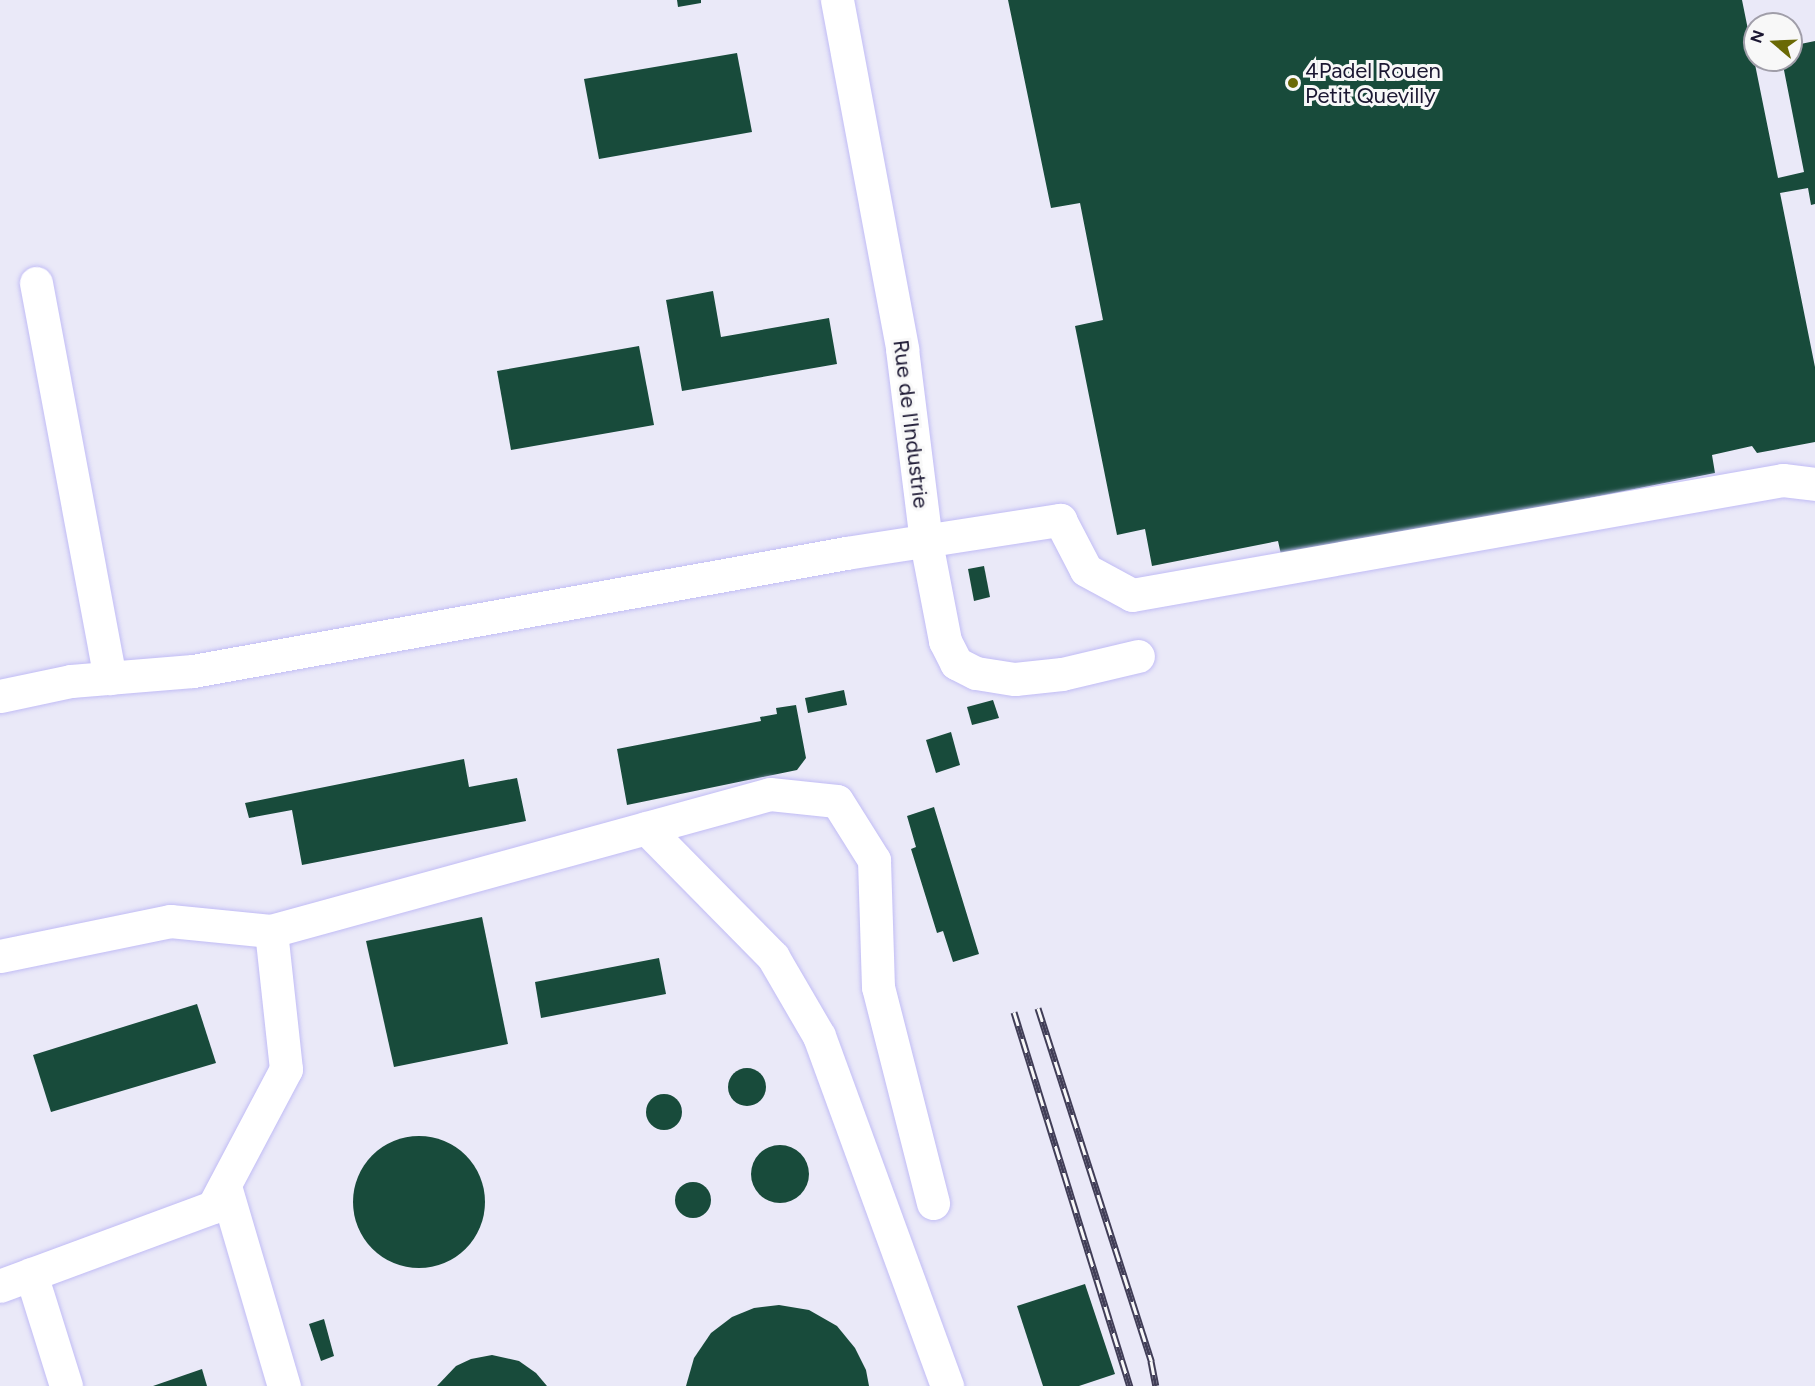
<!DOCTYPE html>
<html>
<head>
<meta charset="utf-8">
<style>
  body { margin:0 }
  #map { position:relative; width:1815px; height:1386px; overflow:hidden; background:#eae9f8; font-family:Figtree,sans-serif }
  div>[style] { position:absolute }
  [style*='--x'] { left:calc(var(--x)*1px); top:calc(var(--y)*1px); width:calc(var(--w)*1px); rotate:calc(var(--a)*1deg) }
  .building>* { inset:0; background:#184b3b }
  .round { border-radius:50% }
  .roads { filter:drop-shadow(0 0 2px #c1bcf5) drop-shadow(0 0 2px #c1bcf5) }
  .minor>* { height:33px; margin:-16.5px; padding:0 16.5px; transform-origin:16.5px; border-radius:16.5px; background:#fff }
  .rail>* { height:7px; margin-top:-3.5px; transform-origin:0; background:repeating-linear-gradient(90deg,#f8f8f8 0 14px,#413e57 0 28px); box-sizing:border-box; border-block:2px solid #413e57 }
  .dots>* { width:16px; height:16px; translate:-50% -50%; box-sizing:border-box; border:3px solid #f8f8f8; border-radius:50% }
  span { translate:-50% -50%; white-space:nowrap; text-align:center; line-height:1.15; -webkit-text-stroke:6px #f8f8f8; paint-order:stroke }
  .poi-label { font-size:22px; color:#1b1732 }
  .left { translate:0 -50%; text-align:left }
  .street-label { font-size:22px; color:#1b1732 }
  .north { position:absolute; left:1743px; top:12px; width:60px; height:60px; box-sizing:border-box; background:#f8f8f8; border:2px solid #a09ea9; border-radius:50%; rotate:289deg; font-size:16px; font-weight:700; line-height:24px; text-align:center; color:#1b1732 }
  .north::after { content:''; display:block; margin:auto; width:21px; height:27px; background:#6a6905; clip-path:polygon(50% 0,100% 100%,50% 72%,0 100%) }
</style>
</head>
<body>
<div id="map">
  <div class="building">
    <div style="clip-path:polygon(677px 0,701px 0,701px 3px,678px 7px)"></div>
    <div style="clip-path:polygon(1008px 0,1742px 0,1778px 178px,1804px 172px,1782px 60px,1791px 60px,1791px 46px,1815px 41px,1815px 204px,1811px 205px,1808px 188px,1780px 193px,1815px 367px,1815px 442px,1757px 453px,1752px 446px,1712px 455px,1715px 473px,1282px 559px,1278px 541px,1152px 566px,1145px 529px,1117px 535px,1075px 326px,1103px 320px,1080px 203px,1051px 208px)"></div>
    <div style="clip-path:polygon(737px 53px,752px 132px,599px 159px,584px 79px)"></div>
    <div style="clip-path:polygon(713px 291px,721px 337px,829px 318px,837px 364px,682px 391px,666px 300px)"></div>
    <div style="clip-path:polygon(639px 346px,654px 425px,511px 450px,497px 371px)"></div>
    <div style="clip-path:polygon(984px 566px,990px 597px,974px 601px,968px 569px)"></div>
    <div style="clip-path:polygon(844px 690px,847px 705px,808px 713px,805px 698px)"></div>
    <div style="clip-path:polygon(993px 700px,999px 718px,972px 725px,967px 707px)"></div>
    <div style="clip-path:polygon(796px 705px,806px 758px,797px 770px,627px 805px,617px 749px,761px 721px,760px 717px,777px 714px,776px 708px)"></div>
    <div style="clip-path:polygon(951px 732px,960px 765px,936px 773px,926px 740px)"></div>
    <div style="clip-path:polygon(464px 759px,469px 787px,517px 778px,526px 821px,302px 865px,292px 810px,249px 818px,245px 803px)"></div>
    <div style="clip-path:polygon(934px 807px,979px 954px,953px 962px,943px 931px,937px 933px,911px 849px,916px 847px,907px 816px)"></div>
    <div style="clip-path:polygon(482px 917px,508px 1044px,394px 1067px,366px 941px)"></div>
    <div style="clip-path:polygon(659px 958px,666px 994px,541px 1018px,535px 982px)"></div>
    <div style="clip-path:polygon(197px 1004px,216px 1063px,51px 1112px,33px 1055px)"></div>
    <div class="round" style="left:728px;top:1068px;width:38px;height:38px"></div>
    <div class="round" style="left:646px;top:1094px;width:36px;height:36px"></div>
    <div class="round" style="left:353px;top:1136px;width:132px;height:132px"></div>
    <div class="round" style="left:751px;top:1145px;width:58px;height:58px"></div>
    <div class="round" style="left:675px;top:1182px;width:36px;height:36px"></div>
    <div style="clip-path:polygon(1085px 1284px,1115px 1374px,1079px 1386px,1043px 1386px,1017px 1306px)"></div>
    <div style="clip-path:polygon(779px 1305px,809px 1310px,837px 1326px,855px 1348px,866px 1370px,869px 1386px,686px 1386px,694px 1358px,711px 1333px,732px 1317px,754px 1308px)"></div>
    <div style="clip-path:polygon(324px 1319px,334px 1356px,321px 1361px,309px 1324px)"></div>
    <div style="clip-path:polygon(492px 1355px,519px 1361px,536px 1373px,547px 1386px,437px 1386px,456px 1366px,471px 1359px)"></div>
    <div style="clip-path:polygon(202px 1369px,207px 1386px,153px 1386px)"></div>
  </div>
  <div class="roads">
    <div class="minor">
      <div style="--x:837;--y:0;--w:355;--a:79.4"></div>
      <div style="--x:902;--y:349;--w:194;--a:82.9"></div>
      <div style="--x:926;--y:542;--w:101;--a:79.1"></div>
      <div style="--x:945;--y:641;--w:25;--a:63"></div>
      <div style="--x:956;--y:663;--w:22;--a:27"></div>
      <div style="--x:976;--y:673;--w:39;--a:9"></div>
      <div style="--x:1015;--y:679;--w:47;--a:-6.1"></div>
      <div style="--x:1062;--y:674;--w:78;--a:-13.3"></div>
      <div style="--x:36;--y:283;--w:402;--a:79.4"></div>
      <div style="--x:0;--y:696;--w:73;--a:-11.9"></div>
      <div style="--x:71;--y:681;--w:122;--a:-4.7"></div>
      <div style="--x:193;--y:671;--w:664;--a:-10.24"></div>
      <div style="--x:846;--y:553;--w:217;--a:-8.8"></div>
      <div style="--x:1060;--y:520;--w:56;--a:62.5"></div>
      <div style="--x:1086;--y:570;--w:52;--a:28.5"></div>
      <div style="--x:1132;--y:595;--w:661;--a:-10.02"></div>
      <div style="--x:1783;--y:480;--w:32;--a:7"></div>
      <div style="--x:646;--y:828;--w:181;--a:45.4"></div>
      <div style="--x:773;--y:957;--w:91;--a:59.8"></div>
      <div style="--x:819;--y:1036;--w:373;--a:69.9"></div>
      <div style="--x:271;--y:931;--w:517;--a:-15.35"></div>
      <div style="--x:770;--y:794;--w:67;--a:6"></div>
      <div style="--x:837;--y:801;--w:70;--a:57.9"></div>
      <div style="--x:874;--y:860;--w:127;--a:88.2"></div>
      <div style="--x:878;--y:987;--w:223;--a:75.7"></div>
      <div style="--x:0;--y:956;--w:174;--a:-11.6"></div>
      <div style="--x:170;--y:921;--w:101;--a:5.7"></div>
      <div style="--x:271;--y:931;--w:139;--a:83.8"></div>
      <div style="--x:286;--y:1069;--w:156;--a:117.9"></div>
      <div style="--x:213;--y:1207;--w:227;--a:159.7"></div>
      <div style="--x:225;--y:1186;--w:209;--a:73.6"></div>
      <div style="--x:31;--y:1274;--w:117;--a:72.6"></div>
    </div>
  </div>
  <div class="rail">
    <div style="--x:1038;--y:1008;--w:371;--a:72.2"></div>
    <div style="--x:1151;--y:1361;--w:25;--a:79"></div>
    <div style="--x:1014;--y:1012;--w:392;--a:72.8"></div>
  </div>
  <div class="dots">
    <div style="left:1293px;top:83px;background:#6a6905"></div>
  </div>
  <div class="poi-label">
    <span class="left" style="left:1305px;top:83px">4Padel Rouen<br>Petit Quevilly</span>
  </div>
  <div class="street-label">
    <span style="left:911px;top:424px;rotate:83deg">Rue de l'Industrie</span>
  </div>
  <div class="north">N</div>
</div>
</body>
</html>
